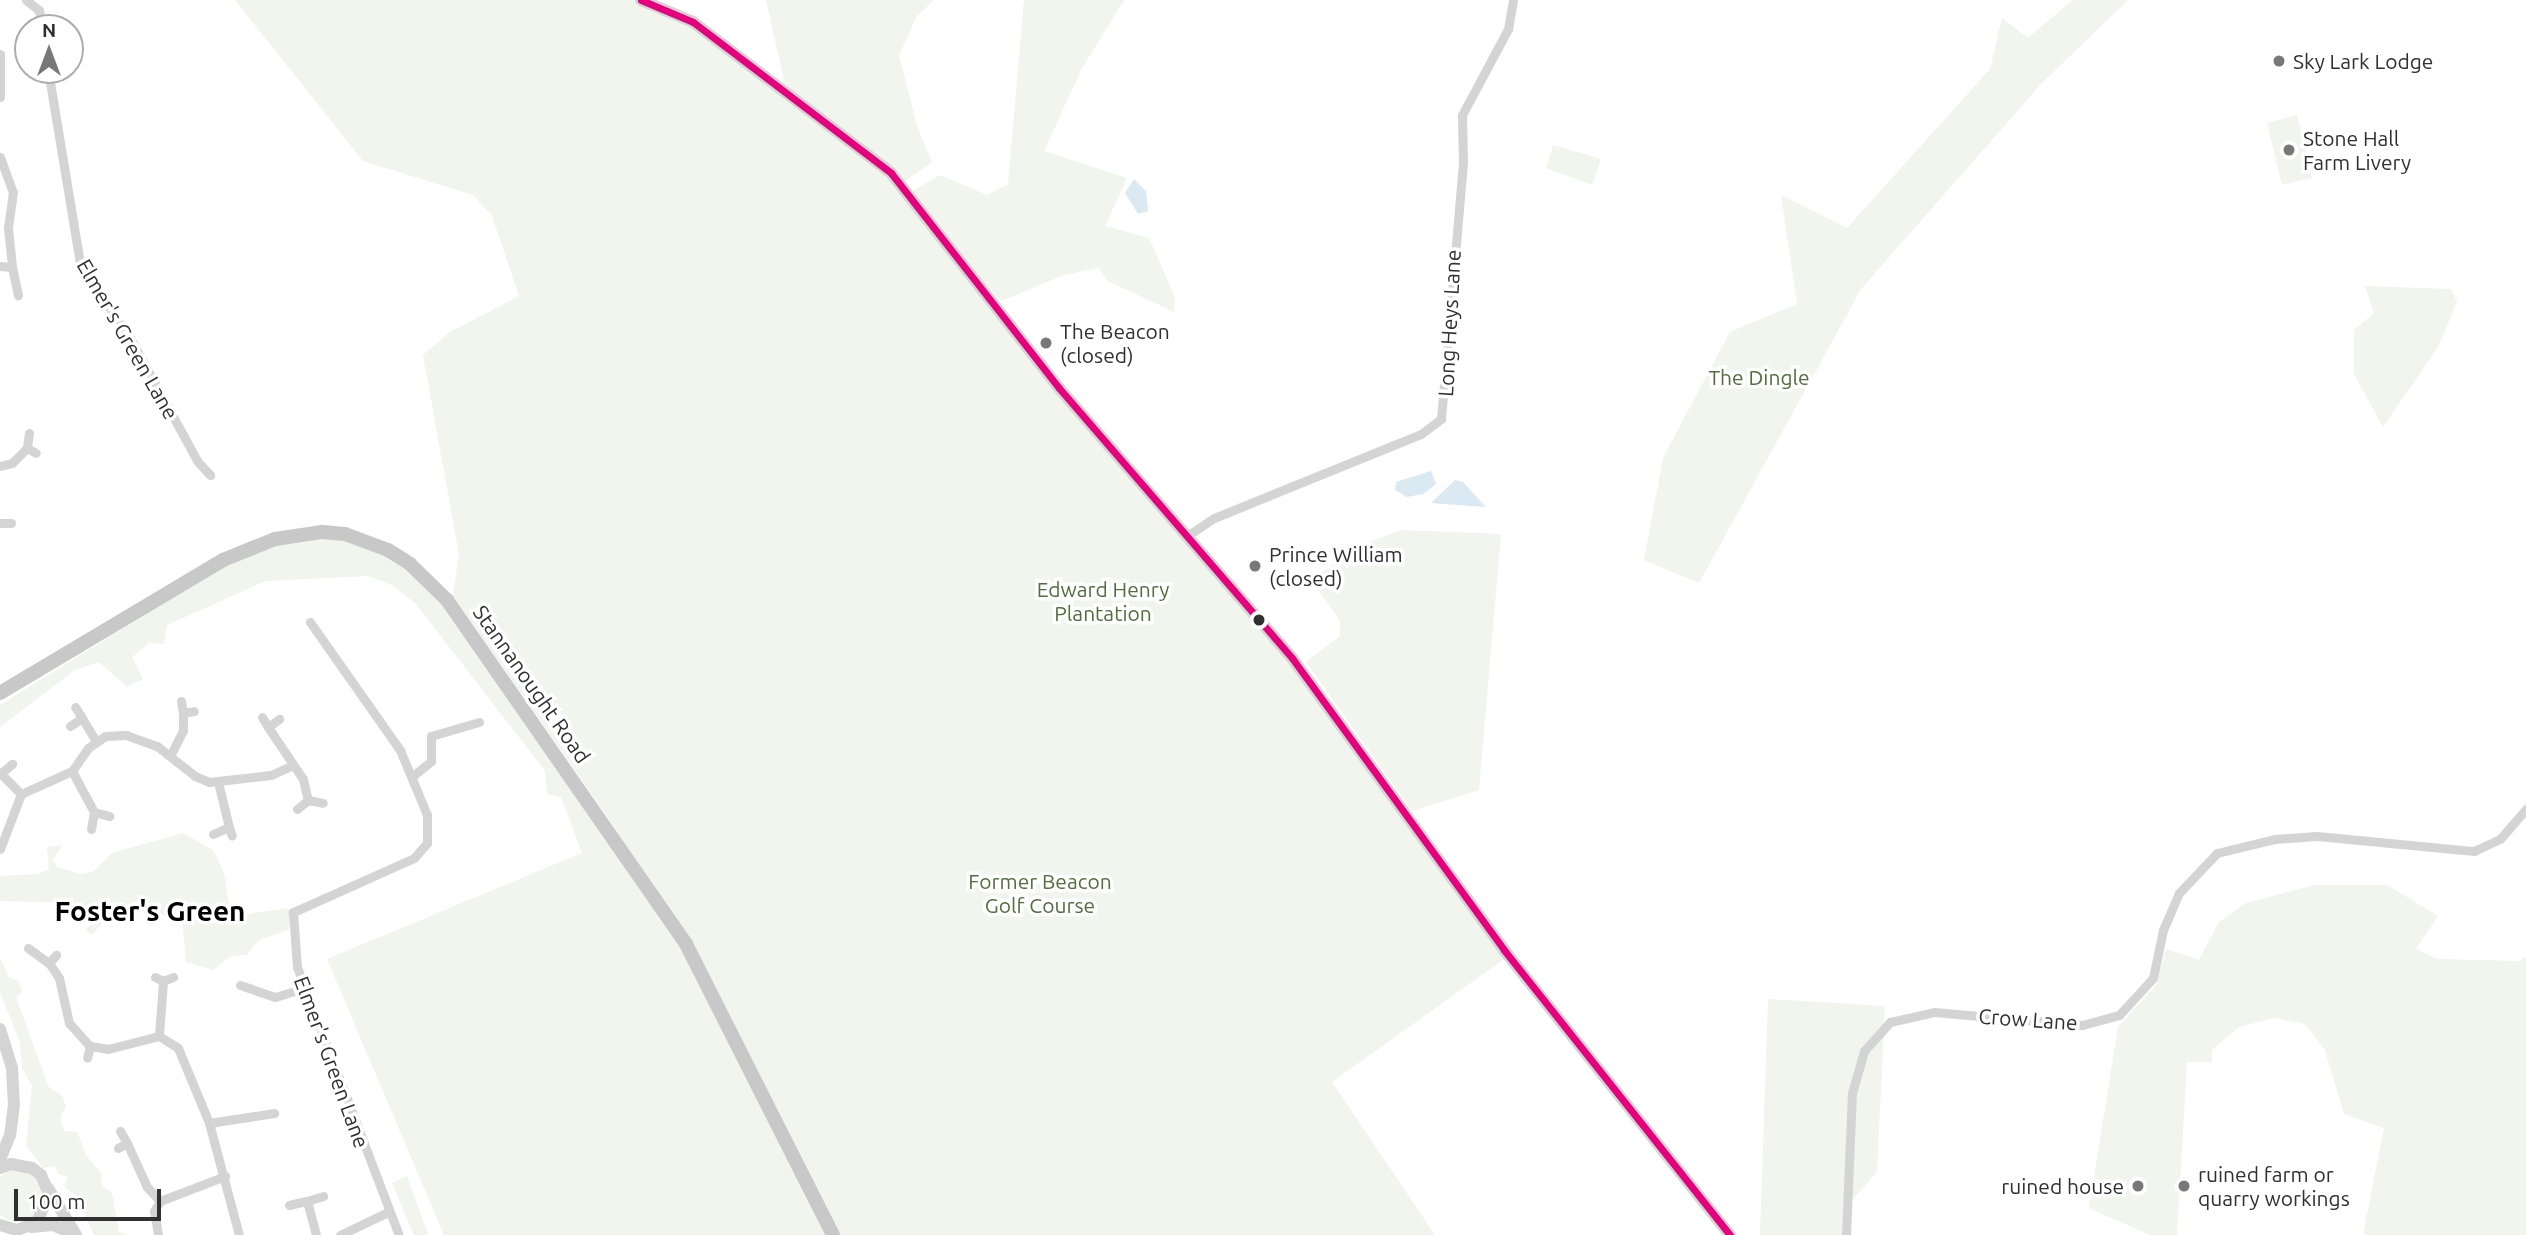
<!DOCTYPE html>
<html>
<head>
<meta charset="utf-8">
<style>
  body { margin:0 }
  #map { position:relative; width:2526px; height:1235px; overflow:hidden; background:#fff; font-family:Ubuntu,sans-serif }
  div>[style] { position:absolute }
  [style*='--x'] { left:calc(var(--x)*1px); top:calc(var(--y)*1px); width:calc(var(--w)*1px); rotate:calc(var(--a)*1deg) }
  .green>* { inset:0; background:#f1f5ed }
  .water>* { inset:0; background:#dae9f2 }
  .minor>* { height:9px; margin:-4.5px; padding:0 4.5px; transform-origin:4.5px; border-radius:4.5px; background:#d4d4d4 }
  .tertiary>* { height:12px; margin:-6px; padding:0 6px; transform-origin:6px; border-radius:6px; background:#d4d4d4 }
  .primary>* { height:14px; margin:-7px; padding:0 7px; transform-origin:7px; border-radius:7px; background:#c8c8c8 }
  .bus-1>* { height:7px; margin:-3.5px; padding:0 3.5px; transform-origin:3.5px; border-radius:3.5px; background:#e5007d }
  .dots>* { width:19px; height:19px; translate:-50% -50%; box-sizing:border-box; border:4px solid #fff; border-radius:50% }
  span { translate:-50% -50%; white-space:nowrap; text-align:center; line-height:1.15; -webkit-text-stroke:7px #fff; paint-order:stroke }
  .poi-label { font-size:21px; color:#303030 }
  .left { translate:0 -50%; text-align:left }
  .right { translate:-100% -50%; text-align:right }
  .street-label { font-size:21px; color:#303030 }
  .park-label { font-size:21px; color:#526e3c }
  .district-label { font-size:28px; color:#000; font-weight:700 }
  .north { position:absolute; left:14px; top:14px; width:70px; height:70px; box-sizing:border-box; background:#fff; border:2px solid #acacac; border-radius:50%; rotate:0deg; font-size:19px; font-weight:700; line-height:28px; text-align:center; color:#303030 }
  .north::after { content:''; display:block; margin:auto; width:24px; height:32px; background:#787878; clip-path:polygon(50% 0,100% 100%,50% 72%,0 100%) }
  .scale { position:absolute; left:14px; top:1189px; width:147px; height:32px; box-sizing:border-box; border:4px solid #303030; border-top:0; padding-left:9px; font-size:21px; line-height:24px; white-space:nowrap; color:#303030; -webkit-text-stroke:5px #fff; paint-order:stroke }
</style>
</head>
<body>
<div id="map">
  <div class="green">
    <div style="clip-path:polygon(235px 0,641px 0,693px 22px,787px 94px,766px 0,934px 0,916px 17px,899px 56px,918px 129px,932px 162px,904px 182px,907px 194px,940px 175px,987px 195px,1008px 184px,1024px 0,1124px 0,1081px 70px,1044px 151px,1127px 178px,1105px 226px,1149px 238px,1175px 297px,1174px 312px,1108px 281px,1099px 268px,1064px 275px,1001px 301px,931px 223px,1393px 789px,1514px 952px,1332px 1082px,1435px 1235px,444px 1235px,327px 959px,582px 853px,561px 797px,547px 794px,545px 771px,416px 604px,392px 585px,368px 576px,266px 581px,167px 625px,164px 644px,149px 643px,132px 657px,143px 679px,127px 687px,99px 662px,75px 670px,0 727px,0 705px,233px 560px,272px 544px,331px 537px,385px 550px,433px 588px,680px 935px,611px 822px,453px 596px,459px 554px,423px 355px,450px 332px,519px 296px,492px 216px,473px 195px,363px 161px)"></div>
    <div style="clip-path:polygon(2073px 0,2128px 0,2041px 84px,1861px 289px,1699px 583px,1644px 560px,1663px 458px,1730px 332px,1797px 304px,1781px 195px,1847px 228px,1990px 69px,2002px 18px,2028px 38px)"></div>
    <div style="clip-path:polygon(2297px 115px,2312px 178px,2282px 185px,2267px 123px)"></div>
    <div style="clip-path:polygon(1553px 145px,1601px 159px,1592px 185px,1546px 168px)"></div>
    <div style="clip-path:polygon(2365px 286px,2451px 289px,2457px 302px,2438px 347px,2383px 427px,2354px 374px,2354px 330px,2374px 313px)"></div>
    <div style="clip-path:polygon(1402px 530px,1501px 534px,1479px 790px,1412px 811px,1306px 662px,1340px 636px,1340px 621px,1311px 580px,1363px 544px)"></div>
    <div style="clip-path:polygon(183px 833px,213px 850px,224px 873px,231px 917px,288px 908px,292px 919px,288px 930px,259px 940px,247px 955px,231px 956px,213px 970px,186px 962px,182px 917px,114px 910px,92px 935px,86px 930px,101px 911px,72px 903px,0 901px,0 876px,39px 874px,49px 869px,47px 847px,62px 845px,53px 860px,57px 867px,81px 874px,93px 872px,112px 853px)"></div>
    <div style="clip-path:polygon(2314px 885px,2387px 885px,2438px 916px,2416px 949px,2437px 959px,2519px 961px,2526px 956px,2526px 1235px,2363px 1235px,2384px 1128px,2344px 1114px,2325px 1050px,2305px 1024px,2274px 1018px,2239px 1027px,2212px 1050px,2212px 1062px,2187px 1062px,2177px 1235px,2150px 1235px,2089px 1208px,2118px 1027px,2157px 984px,2166px 949px,2199px 960px,2219px 922px,2246px 903px)"></div>
    <div style="clip-path:polygon(0 957px,9px 978px,19px 981px,22px 992px,16px 997px,48px 1086px,63px 1097px,66px 1107px,60px 1117px,64px 1131px,77px 1132px,86px 1155px,101px 1173px,102px 1185px,112px 1193px,119px 1232px,128px 1235px,94px 1235px,76px 1196px,64px 1186px,68px 1177px,58px 1174px,55px 1166px,43px 1168px,26px 1145px,32px 1086px,22px 1068px,20px 1042px,0 992px)"></div>
    <div style="clip-path:polygon(1768px 999px,1885px 1006px,1877px 1172px,1847px 1206px,1844px 1235px,1760px 1235px)"></div>
    <div style="clip-path:polygon(12px 1170px,34px 1174px,44px 1194px,35px 1216px,28px 1220px,12px 1222px,0 1215px,0 1176px)"></div>
    <div style="clip-path:polygon(407px 1176px,428px 1235px,414px 1235px,392px 1183px)"></div>
  </div>
  <div class="water">
    <div style="clip-path:polygon(1134px 179px,1146px 191px,1148px 211px,1138px 214px,1125px 193px)"></div>
    <div style="clip-path:polygon(1431px 471px,1436px 484px,1423px 494px,1407px 497px,1395px 490px,1396px 482px)"></div>
    <div style="clip-path:polygon(1455px 480px,1463px 482px,1486px 507px,1431px 503px)"></div>
  </div>
  <div class="minor">
    <div style="--x:26;--y:0;--w:16;--a:38"></div>
    <div style="--x:39;--y:10;--w:18;--a:81"></div>
    <div style="--x:0;--y:54;--w:43;--a:90"></div>
    <div style="--x:48;--y:70;--w:197;--a:80.6"></div>
    <div style="--x:80;--y:264;--w:89;--a:56"></div>
    <div style="--x:130;--y:338;--w:141;--a:61.3"></div>
    <div style="--x:198;--y:462;--w:18;--a:47"></div>
    <div style="--x:0;--y:157;--w:37;--a:70"></div>
    <div style="--x:13;--y:192;--w:36;--a:98"></div>
    <div style="--x:8;--y:228;--w:39;--a:84"></div>
    <div style="--x:0;--y:266;--w:12;--a:5"></div>
    <div style="--x:12;--y:267;--w:29;--a:78"></div>
    <div style="--x:29;--y:433;--w:15;--a:98"></div>
    <div style="--x:27;--y:448;--w:10;--a:29"></div>
    <div style="--x:0;--y:466;--w:12;--a:-14"></div>
    <div style="--x:12;--y:463;--w:21;--a:-45"></div>
    <div style="--x:0;--y:523;--w:11;--a:0"></div>
    <div style="--x:1187;--y:536;--w:32;--a:-34"></div>
    <div style="--x:1214;--y:518;--w:223;--a:-22.1"></div>
    <div style="--x:1421;--y:434;--w:25;--a:-37"></div>
    <div style="--x:1441;--y:419;--w:257;--a:-85.1"></div>
    <div style="--x:1463;--y:163;--w:48;--a:-91.2"></div>
    <div style="--x:1462;--y:115;--w:98;--a:-61.9"></div>
    <div style="--x:1508;--y:29;--w:29;--a:-80"></div>
    <div style="--x:310;--y:622;--w:156;--a:54.9"></div>
    <div style="--x:400;--y:750;--w:70;--a:67.4"></div>
    <div style="--x:427;--y:815;--w:28;--a:90"></div>
    <div style="--x:427;--y:843;--w:20;--a:131"></div>
    <div style="--x:414;--y:858;--w:133;--a:155.9"></div>
    <div style="--x:293;--y:912;--w:55;--a:85.8"></div>
    <div style="--x:297;--y:967;--w:287;--a:69.2"></div>
    <div style="--x:181;--y:701;--w:12;--a:81"></div>
    <div style="--x:183;--y:713;--w:11;--a:-10"></div>
    <div style="--x:262;--y:717;--w:12;--a:59"></div>
    <div style="--x:268;--y:727;--w:14;--a:-36"></div>
    <div style="--x:82;--y:718;--w:26;--a:59"></div>
    <div style="--x:70;--y:726;--w:14;--a:-34"></div>
    <div style="--x:82;--y:718;--w:13;--a:-122"></div>
    <div style="--x:268;--y:727;--w:63;--a:56.1"></div>
    <div style="--x:303;--y:779;--w:22;--a:77"></div>
    <div style="--x:171;--y:754;--w:27;--a:-63"></div>
    <div style="--x:183;--y:730;--w:17;--a:-90"></div>
    <div style="--x:72;--y:771;--w:47;--a:61.8"></div>
    <div style="--x:0;--y:774;--w:16;--a:-40"></div>
    <div style="--x:1;--y:774;--w:28;--a:45"></div>
    <div style="--x:414;--y:775;--w:22;--a:-39"></div>
    <div style="--x:431;--y:761;--w:25;--a:-90"></div>
    <div style="--x:431;--y:736;--w:50;--a:-16.3"></div>
    <div style="--x:218;--y:782;--w:46;--a:76.3"></div>
    <div style="--x:297;--y:809;--w:14;--a:-39"></div>
    <div style="--x:308;--y:800;--w:15;--a:11"></div>
    <div style="--x:91;--y:829;--w:17;--a:-80"></div>
    <div style="--x:94;--y:812;--w:16;--a:15"></div>
    <div style="--x:213;--y:834;--w:17;--a:-24"></div>
    <div style="--x:229;--y:827;--w:9;--a:72"></div>
    <div style="--x:0;--y:849;--w:59;--a:-69.1"></div>
    <div style="--x:21;--y:794;--w:56;--a:-24.3"></div>
    <div style="--x:72;--y:771;--w:28;--a:-55"></div>
    <div style="--x:88;--y:748;--w:21;--a:-35"></div>
    <div style="--x:105;--y:736;--w:21;--a:-3"></div>
    <div style="--x:126;--y:735;--w:33;--a:20"></div>
    <div style="--x:157;--y:746;--w:48;--a:38.3"></div>
    <div style="--x:195;--y:776;--w:15;--a:23"></div>
    <div style="--x:209;--y:782;--w:62;--a:-6.4"></div>
    <div style="--x:271;--y:775;--w:24;--a:-24"></div>
    <div style="--x:28;--y:948;--w:26;--a:36"></div>
    <div style="--x:49;--y:963;--w:11;--a:-49"></div>
    <div style="--x:49;--y:963;--w:18;--a:56"></div>
    <div style="--x:59;--y:978;--w:46;--a:77.5"></div>
    <div style="--x:69;--y:1023;--w:31;--a:48"></div>
    <div style="--x:90;--y:1046;--w:12;--a:104"></div>
    <div style="--x:155;--y:977;--w:9;--a:27"></div>
    <div style="--x:163;--y:981;--w:11;--a:-22"></div>
    <div style="--x:240;--y:985;--w:37;--a:19"></div>
    <div style="--x:275;--y:997;--w:30;--a:-17"></div>
    <div style="--x:159;--y:1036;--w:55;--a:-85.8"></div>
    <div style="--x:90;--y:1046;--w:18;--a:9"></div>
    <div style="--x:108;--y:1049;--w:53;--a:-14.3"></div>
    <div style="--x:159;--y:1036;--w:22;--a:32"></div>
    <div style="--x:178;--y:1048;--w:81;--a:67.5"></div>
    <div style="--x:209;--y:1123;--w:116;--a:75"></div>
    <div style="--x:209;--y:1123;--w:66;--a:-8.7"></div>
    <div style="--x:127;--y:1143;--w:48;--a:65.6"></div>
    <div style="--x:147;--y:1187;--w:19;--a:47"></div>
    <div style="--x:118;--y:1148;--w:10;--a:-29"></div>
    <div style="--x:127;--y:1143;--w:14;--a:-120"></div>
    <div style="--x:307;--y:1201;--w:17;--a:-17"></div>
    <div style="--x:289;--y:1205;--w:18;--a:-13"></div>
    <div style="--x:307;--y:1201;--w:35;--a:75"></div>
    <div style="--x:158;--y:1235;--w:24;--a:-99"></div>
    <div style="--x:154;--y:1211;--w:12;--a:-59"></div>
    <div style="--x:160;--y:1201;--w:70;--a:-21"></div>
    <div style="--x:340;--y:1235;--w:53;--a:-25.6"></div>
    <div style="--x:1846;--y:1235;--w:142;--a:-87.6"></div>
    <div style="--x:1852;--y:1093;--w:44;--a:-74.1"></div>
    <div style="--x:1864;--y:1051;--w:39;--a:-48"></div>
    <div style="--x:1890;--y:1022;--w:45;--a:-12.8"></div>
    <div style="--x:1934;--y:1012;--w:149;--a:5"></div>
    <div style="--x:2082;--y:1025;--w:38;--a:-15"></div>
    <div style="--x:2119;--y:1015;--w:50;--a:-47.4"></div>
    <div style="--x:2153;--y:978;--w:49;--a:-78.2"></div>
    <div style="--x:2163;--y:930;--w:40;--a:-66.6"></div>
    <div style="--x:2179;--y:893;--w:55;--a:-46.5"></div>
    <div style="--x:2217;--y:853;--w:60;--a:-13.6"></div>
    <div style="--x:2275;--y:839;--w:42;--a:-4.1"></div>
    <div style="--x:2317;--y:836;--w:158;--a:5.5"></div>
    <div style="--x:2474;--y:851;--w:29;--a:-25"></div>
    <div style="--x:2500;--y:839;--w:40;--a:-49"></div>
  </div>
  <div class="tertiary">
    <div style="--x:641;--y:0;--w:56;--a:22.9"></div>
    <div style="--x:693;--y:22;--w:249;--a:37.3"></div>
    <div style="--x:891;--y:173;--w:273;--a:52"></div>
    <div style="--x:1059;--y:388;--w:357;--a:49.2"></div>
    <div style="--x:1292;--y:658;--w:361;--a:54"></div>
    <div style="--x:1504;--y:950;--w:364;--a:51.6"></div>
    <div style="--x:0;--y:1029;--w:41;--a:72.9"></div>
    <div style="--x:12;--y:1068;--w:36;--a:87"></div>
    <div style="--x:14;--y:1104;--w:31;--a:97"></div>
    <div style="--x:10;--y:1135;--w:27;--a:112"></div>
    <div style="--x:0;--y:1168;--w:12;--a:-20"></div>
    <div style="--x:11;--y:1164;--w:21;--a:11"></div>
    <div style="--x:32;--y:1168;--w:11;--a:38"></div>
    <div style="--x:41;--y:1175;--w:21;--a:67"></div>
    <div style="--x:49;--y:1194;--w:30;--a:113"></div>
    <div style="--x:37;--y:1222;--w:22;--a:158"></div>
    <div style="--x:17;--y:1230;--w:18;--a:-164"></div>
    <div style="--x:48;--y:1188;--w:55;--a:59.2"></div>
    <div style="--x:31;--y:1227;--w:22;--a:-5"></div>
    <div style="--x:53;--y:1225;--w:23;--a:23"></div>
  </div>
  <div class="primary">
    <div style="--x:0;--y:693;--w:260;--a:-30.8"></div>
    <div style="--x:223;--y:560;--w:56;--a:-22"></div>
    <div style="--x:275;--y:539;--w:48;--a:-8.5"></div>
    <div style="--x:322;--y:532;--w:23;--a:5"></div>
    <div style="--x:345;--y:534;--w:46;--a:20.4"></div>
    <div style="--x:388;--y:550;--w:26;--a:32"></div>
    <div style="--x:410;--y:564;--w:52;--a:44.2"></div>
    <div style="--x:447;--y:600;--w:419;--a:55.2"></div>
    <div style="--x:686;--y:944;--w:326;--a:63.2"></div>
  </div>
  <div class="bus-1">
    <div style="--x:641;--y:0;--w:56;--a:22.9"></div>
    <div style="--x:693;--y:22;--w:249;--a:37.3"></div>
    <div style="--x:891;--y:173;--w:273;--a:52"></div>
    <div style="--x:1059;--y:388;--w:357;--a:49.2"></div>
    <div style="--x:1292;--y:658;--w:361;--a:54"></div>
    <div style="--x:1504;--y:950;--w:364;--a:51.6"></div>
  </div>
  <div class="dots">
    <div style="left:2279px;top:61px;background:#787878"></div>
    <div style="left:2289px;top:150px;background:#787878"></div>
    <div style="left:1046px;top:343px;background:#787878"></div>
    <div style="left:1255px;top:566px;background:#787878"></div>
    <div style="left:1259px;top:620px;background:#303030"></div>
    <div style="left:2138px;top:1186px;background:#787878"></div>
    <div style="left:2184px;top:1186px;background:#787878"></div>
  </div>
  <div class="poi-label">
    <span class="left" style="left:2293px;top:61px">Sky Lark Lodge</span>
    <span class="left" style="left:2303px;top:150px">Stone Hall<br>Farm Livery</span>
    <span class="left" style="left:1060px;top:343px">The Beacon<br>(closed)</span>
    <span class="left" style="left:1269px;top:566px">Prince William<br>(closed)</span>
    <span class="left" style="left:2198px;top:1186px">ruined farm or<br>quarry workings</span>
    <span class="right" style="left:2124px;top:1186px">ruined house</span>
  </div>
  <div class="street-label">
    <span style="left:1449px;top:323px;rotate:-87deg">Long Heys Lane</span>
    <span style="left:128px;top:339px;rotate:60deg">Elmer's Green Lane</span>
    <span style="left:532px;top:684px;rotate:55deg">Stannanought Road</span>
    <span style="left:2028px;top:1019px;rotate:4deg">Crow Lane</span>
    <span style="left:332px;top:1062px;rotate:70deg">Elmer's Green Lane</span>
  </div>
  <div class="park-label">
    <span style="left:1759px;top:377px">The Dingle</span>
    <span style="left:1103px;top:601px">Edward Henry<br>Plantation</span>
    <span style="left:1040px;top:893px">Former Beacon<br>Golf Course</span>
  </div>
  <div class="district-label">
    <span style="left:150px;top:911px">Foster's Green</span>
  </div>
  <div class="north">N</div>
  <div class="scale">100 m</div>
</div>
</body>
</html>
